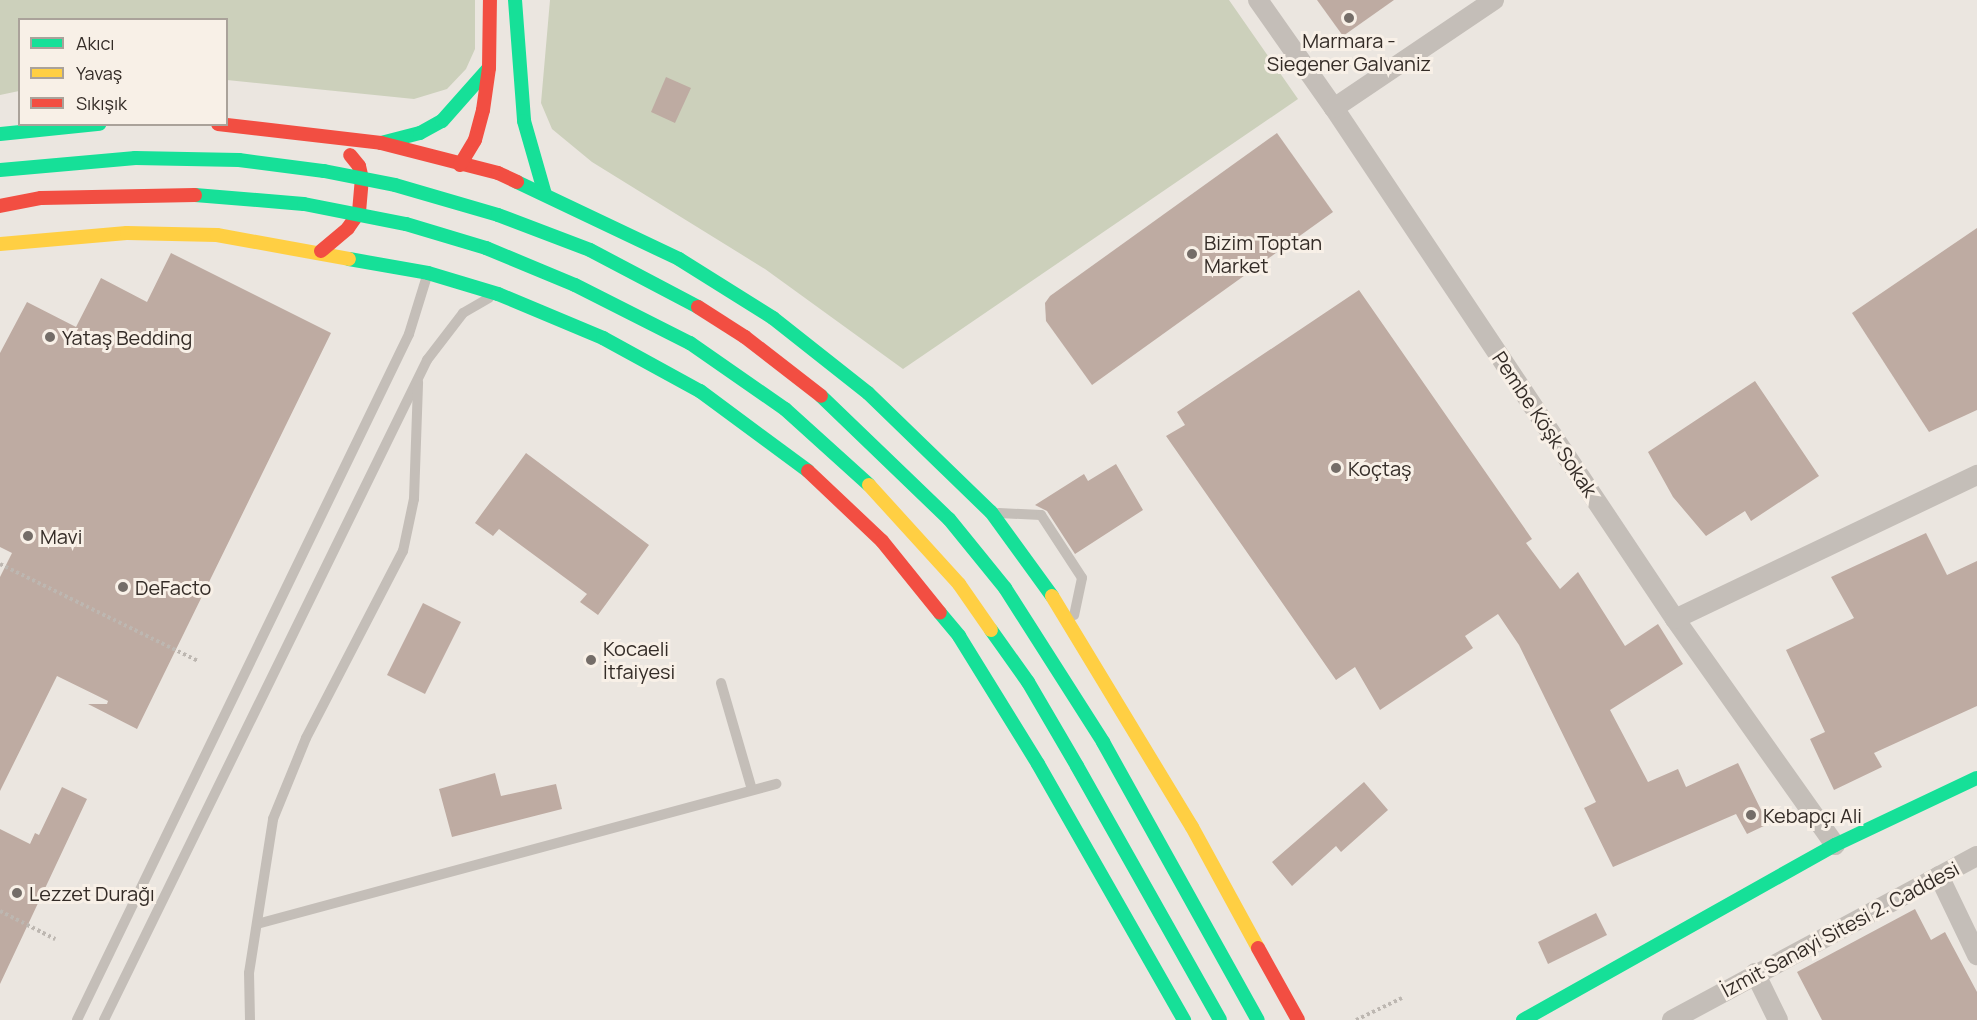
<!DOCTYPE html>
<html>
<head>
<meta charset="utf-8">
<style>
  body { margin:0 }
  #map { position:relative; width:1977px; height:1020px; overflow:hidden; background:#ebe6e0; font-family:Manrope,sans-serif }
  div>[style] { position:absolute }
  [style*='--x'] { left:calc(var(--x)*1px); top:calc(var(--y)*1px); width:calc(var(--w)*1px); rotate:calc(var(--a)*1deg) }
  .green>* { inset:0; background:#ccd0bb }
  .building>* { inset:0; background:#beaba2 }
  .path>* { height:4px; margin-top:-2px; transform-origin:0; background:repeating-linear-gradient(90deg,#bdb7b1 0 3px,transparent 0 6px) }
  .lane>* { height:10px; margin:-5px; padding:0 5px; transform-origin:5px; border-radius:5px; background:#c4beb8 }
  .street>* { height:20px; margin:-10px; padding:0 10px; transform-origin:10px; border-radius:10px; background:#c4beb8 }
  .fast>* { height:14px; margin:-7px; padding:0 7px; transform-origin:7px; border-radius:7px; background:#16e098 }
  .slow>* { height:14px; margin:-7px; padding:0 7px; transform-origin:7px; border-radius:7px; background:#ffcf43 }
  .jam>* { height:14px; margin:-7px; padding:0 7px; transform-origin:7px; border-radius:7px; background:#f24e42 }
  .fast-bridge>* { height:14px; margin:-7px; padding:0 7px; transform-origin:7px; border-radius:7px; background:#16e098 }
  .slow-bridge>* { height:14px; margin:-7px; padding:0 7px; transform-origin:7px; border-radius:7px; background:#ffcf43 }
  .jam-bridge>* { height:14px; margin:-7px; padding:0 7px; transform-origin:7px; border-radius:7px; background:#f24e42 }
  .dots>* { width:16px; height:16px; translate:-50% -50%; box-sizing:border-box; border:3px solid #f8f0e7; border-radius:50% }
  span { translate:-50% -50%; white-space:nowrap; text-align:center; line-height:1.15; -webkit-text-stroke:6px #f8f0e7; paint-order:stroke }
  .poi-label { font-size:20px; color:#342c27 }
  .left { translate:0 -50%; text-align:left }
  .street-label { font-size:20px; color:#342c27 }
  .legend { position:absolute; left:18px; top:18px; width:210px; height:108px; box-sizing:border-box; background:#f8f0e7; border:2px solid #aaa29a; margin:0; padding:8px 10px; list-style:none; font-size:18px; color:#342c27 }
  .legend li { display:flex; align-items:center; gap:12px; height:30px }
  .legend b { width:30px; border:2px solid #aaa29a }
</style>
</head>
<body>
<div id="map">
  <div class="green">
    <div style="clip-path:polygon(0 0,475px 0,475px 49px,466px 69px,447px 89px,414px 99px,227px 80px,226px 20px,20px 20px,19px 91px,0 95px)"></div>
    <div style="clip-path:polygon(550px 0,1229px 0,1298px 99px,903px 369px,765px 269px,592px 162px,552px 129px,541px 103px)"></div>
  </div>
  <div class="building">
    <div style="clip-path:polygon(1317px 0,1394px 0,1343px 36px)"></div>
    <div style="clip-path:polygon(666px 77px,691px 88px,675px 123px,651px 112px)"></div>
    <div style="clip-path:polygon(1277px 133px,1333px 212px,1092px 385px,1046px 321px,1045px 303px,1050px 296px)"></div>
    <div style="clip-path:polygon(1977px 228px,1977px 410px,1929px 432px,1852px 313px)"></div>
    <div style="clip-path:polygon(171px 253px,331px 333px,137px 729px,88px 704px,107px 704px,108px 701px,57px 676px,0 791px,0 577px,12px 553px,0 547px,0 353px,27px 302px,76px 327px,101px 278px,147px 302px)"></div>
    <div style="clip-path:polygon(1359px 290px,1532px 539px,1526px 543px,1560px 589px,1578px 572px,1625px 646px,1658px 624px,1683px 664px,1610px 710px,1648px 782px,1678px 769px,1686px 787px,1738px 763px,1768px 824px,1747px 834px,1736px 814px,1613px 867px,1584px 808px,1596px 802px,1519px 645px,1498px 614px,1465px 636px,1473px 648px,1380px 710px,1355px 667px,1336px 680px,1166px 436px,1185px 425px,1177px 412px)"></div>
    <div style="clip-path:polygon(1755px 381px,1819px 476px,1751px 521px,1745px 511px,1706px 536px,1673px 497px,1648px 452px)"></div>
    <div style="clip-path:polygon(526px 453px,649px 545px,598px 615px,580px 602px,587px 594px,499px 529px,493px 536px,475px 523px)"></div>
    <div style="clip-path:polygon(1116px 464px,1143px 510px,1075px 554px,1047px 511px,1035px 505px,1084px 474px,1088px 481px)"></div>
    <div style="clip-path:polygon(1926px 533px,1947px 575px,1977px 561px,1977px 706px,1874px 753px,1882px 767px,1834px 790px,1810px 739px,1825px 732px,1786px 650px,1854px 618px,1831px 577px)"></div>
    <div style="clip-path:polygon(423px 603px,461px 622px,425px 694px,387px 675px)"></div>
    <div style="clip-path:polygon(495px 773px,501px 796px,556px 784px,562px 809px,452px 837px,439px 789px)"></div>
    <div style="clip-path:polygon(1364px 782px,1388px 810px,1341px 852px,1336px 846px,1292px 886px,1272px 862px)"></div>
    <div style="clip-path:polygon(62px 787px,87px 799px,0 984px,0 829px,30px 844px,35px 833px,39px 835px)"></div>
    <div style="clip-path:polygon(1915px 909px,1931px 940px,1945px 932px,1977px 992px,1977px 1020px,1822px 1020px,1797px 972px)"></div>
    <div style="clip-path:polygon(1596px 913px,1607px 935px,1548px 964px,1538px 942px)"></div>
  </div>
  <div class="path">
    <div style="--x:0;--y:564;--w:220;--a:26.1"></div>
    <div style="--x:0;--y:911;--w:62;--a:27"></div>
    <div style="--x:1356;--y:1020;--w:51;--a:-25.6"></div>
  </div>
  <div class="lane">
    <div style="--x:999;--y:513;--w:42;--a:2.7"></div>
    <div style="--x:1041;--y:515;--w:75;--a:56.9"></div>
    <div style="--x:1082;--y:578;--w:38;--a:102"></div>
    <div style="--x:721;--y:683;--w:111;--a:73.8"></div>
    <div style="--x:257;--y:924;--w:538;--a:-15.1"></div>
    <div style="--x:77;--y:1020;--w:762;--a:-64.17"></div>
    <div style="--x:409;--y:334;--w:61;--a:-72.8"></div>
    <div style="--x:104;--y:1020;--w:735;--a:-63.92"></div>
    <div style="--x:427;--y:360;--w:59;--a:-52.5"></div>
    <div style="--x:463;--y:313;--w:30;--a:-30"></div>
    <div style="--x:250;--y:1020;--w:47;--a:-91.2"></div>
    <div style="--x:249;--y:973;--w:156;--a:-81.1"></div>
    <div style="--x:273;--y:819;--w:87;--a:-67.8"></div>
    <div style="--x:306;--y:738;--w:211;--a:-62.6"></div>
    <div style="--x:403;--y:551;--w:53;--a:-78.1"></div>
    <div style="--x:414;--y:499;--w:117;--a:-88"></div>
  </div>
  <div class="street">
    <div style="--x:1258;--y:0;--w:132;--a:54.9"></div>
    <div style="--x:1334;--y:108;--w:614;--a:56.28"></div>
    <div style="--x:1675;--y:619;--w:277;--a:54.7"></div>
    <div style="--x:1334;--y:108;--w:193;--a:-34"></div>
    <div style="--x:1675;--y:619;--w:335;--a:-25.5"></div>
    <div style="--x:1939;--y:876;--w:88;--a:64.3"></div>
    <div style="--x:1755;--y:973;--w:52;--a:63.9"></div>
    <div style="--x:1672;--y:1020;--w:346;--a:-28.3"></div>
  </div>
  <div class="fast">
    <div style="--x:515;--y:0;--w:121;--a:85.7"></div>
    <div style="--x:524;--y:121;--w:76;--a:74"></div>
    <div style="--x:0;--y:134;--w:100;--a:-5.8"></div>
    <div style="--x:381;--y:143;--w:40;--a:-14.4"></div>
    <div style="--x:420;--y:133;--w:25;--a:-29"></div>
    <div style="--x:442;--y:121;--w:69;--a:-48.5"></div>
    <div style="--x:517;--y:182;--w:179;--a:25.4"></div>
    <div style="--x:679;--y:259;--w:111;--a:32.1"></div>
    <div style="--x:773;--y:318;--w:121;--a:38.3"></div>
    <div style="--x:868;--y:393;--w:171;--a:44.1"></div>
    <div style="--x:991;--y:512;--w:104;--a:54"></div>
    <div style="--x:349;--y:259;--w:80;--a:10"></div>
    <div style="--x:428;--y:273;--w:73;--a:16.7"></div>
    <div style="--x:498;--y:294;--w:114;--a:22.7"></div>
    <div style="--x:603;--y:338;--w:111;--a:28.7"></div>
    <div style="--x:700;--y:391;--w:134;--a:36.5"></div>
    <div style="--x:940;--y:613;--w:30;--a:50"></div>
    <div style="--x:959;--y:636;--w:150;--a:58.3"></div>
    <div style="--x:1038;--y:764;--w:295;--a:60.3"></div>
    <div style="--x:1103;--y:742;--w:318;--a:60.9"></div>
    <div style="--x:1077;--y:766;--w:291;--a:60.6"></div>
    <div style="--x:1523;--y:1020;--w:358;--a:-29.3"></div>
    <div style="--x:1835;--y:845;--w:157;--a:-25.3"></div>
  </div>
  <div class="slow">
    <div style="--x:0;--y:244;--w:127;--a:-5"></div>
    <div style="--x:127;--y:233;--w:90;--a:1.3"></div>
    <div style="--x:217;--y:235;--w:134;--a:10.3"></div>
    <div style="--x:1052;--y:596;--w:270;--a:58.8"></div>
    <div style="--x:1192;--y:827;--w:138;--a:61.4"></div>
  </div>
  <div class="jam">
    <div style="--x:218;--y:124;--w:164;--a:6.6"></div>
    <div style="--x:381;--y:143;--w:121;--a:14.4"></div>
    <div style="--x:498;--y:173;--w:21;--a:25"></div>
    <div style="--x:460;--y:165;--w:29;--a:-59"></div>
    <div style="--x:475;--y:140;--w:31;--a:-75"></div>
    <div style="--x:483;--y:110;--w:42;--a:-81.9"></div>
    <div style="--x:489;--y:68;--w:68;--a:-89.2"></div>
    <div style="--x:321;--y:251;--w:35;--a:-40"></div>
    <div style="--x:348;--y:228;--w:19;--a:-55"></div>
    <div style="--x:359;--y:212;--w:33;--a:-85"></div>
    <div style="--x:362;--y:179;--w:13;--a:-103"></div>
    <div style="--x:359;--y:166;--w:14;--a:-129"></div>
    <div style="--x:808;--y:471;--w:102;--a:43.4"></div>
    <div style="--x:882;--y:541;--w:92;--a:51.1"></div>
    <div style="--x:1258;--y:948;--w:82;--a:60.9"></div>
  </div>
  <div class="fast-bridge">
    <div style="--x:0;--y:170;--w:136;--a:-5.1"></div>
    <div style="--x:135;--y:158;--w:104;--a:1.1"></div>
    <div style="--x:239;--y:160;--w:86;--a:7.4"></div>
    <div style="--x:324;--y:171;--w:72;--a:11.2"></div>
    <div style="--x:395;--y:185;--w:107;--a:16.2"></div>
    <div style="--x:498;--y:215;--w:98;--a:20.8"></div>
    <div style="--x:590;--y:250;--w:122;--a:27.8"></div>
    <div style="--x:195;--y:195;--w:109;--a:4.7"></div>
    <div style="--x:304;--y:204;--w:104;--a:11.1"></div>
    <div style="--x:406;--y:224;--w:84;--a:16.7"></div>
    <div style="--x:486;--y:248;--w:96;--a:22.6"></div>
    <div style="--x:575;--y:285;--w:129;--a:26.8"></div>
    <div style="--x:690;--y:343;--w:116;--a:34.8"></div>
    <div style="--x:785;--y:409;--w:113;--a:42.1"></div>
    <div style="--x:821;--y:396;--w:178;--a:43.9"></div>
    <div style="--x:949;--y:519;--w:89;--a:50.9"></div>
    <div style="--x:1005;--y:588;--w:183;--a:57.5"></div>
    <div style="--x:991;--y:630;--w:64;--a:54.6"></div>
    <div style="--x:1028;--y:682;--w:97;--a:59.7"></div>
  </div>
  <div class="slow-bridge">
    <div style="--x:869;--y:485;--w:134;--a:47.7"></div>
    <div style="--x:959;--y:584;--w:56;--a:55.2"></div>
  </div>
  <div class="jam-bridge">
    <div style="--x:0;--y:206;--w:42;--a:-11"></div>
    <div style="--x:41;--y:198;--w:154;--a:-1.1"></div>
    <div style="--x:698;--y:307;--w:56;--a:32.6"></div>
    <div style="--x:745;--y:337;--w:96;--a:37.8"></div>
  </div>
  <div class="dots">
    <div style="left:1349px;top:18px;background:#746d68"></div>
    <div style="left:1192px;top:254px;background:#746d68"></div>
    <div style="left:50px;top:337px;background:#746d68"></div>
    <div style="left:1336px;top:468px;background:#746d68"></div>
    <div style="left:28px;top:536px;background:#746d68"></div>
    <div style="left:123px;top:587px;background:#746d68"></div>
    <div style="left:591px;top:660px;background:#746d68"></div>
    <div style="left:1751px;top:815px;background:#746d68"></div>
    <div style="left:17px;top:893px;background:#746d68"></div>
  </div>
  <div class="poi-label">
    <span style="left:1349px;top:52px">Marmara -<br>Siegener Galvaniz</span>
    <span class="left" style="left:1204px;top:254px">Bizim Toptan<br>Market</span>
    <span class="left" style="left:62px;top:337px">Yataş Bedding</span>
    <span class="left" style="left:1348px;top:468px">Koçtaş</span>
    <span class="left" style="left:40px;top:536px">Mavi</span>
    <span class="left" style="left:135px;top:587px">DeFacto</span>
    <span class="left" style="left:603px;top:660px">Kocaeli<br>İtfaiyesi</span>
    <span class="left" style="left:1763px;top:815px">Kebapçı Ali</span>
    <span class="left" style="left:29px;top:893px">Lezzet Durağı</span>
  </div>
  <div class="street-label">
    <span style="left:1545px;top:424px;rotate:56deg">Pembe Köşk Sokak</span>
    <span style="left:1840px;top:929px;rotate:-28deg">İzmit Sanayi Sitesi 2. Caddesi</span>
  </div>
  <ul class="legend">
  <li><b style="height:8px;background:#16e098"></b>Akıcı</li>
  <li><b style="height:8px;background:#ffcf43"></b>Yavaş</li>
  <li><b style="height:8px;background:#f24e42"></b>Sıkışık</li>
  </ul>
</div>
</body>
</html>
